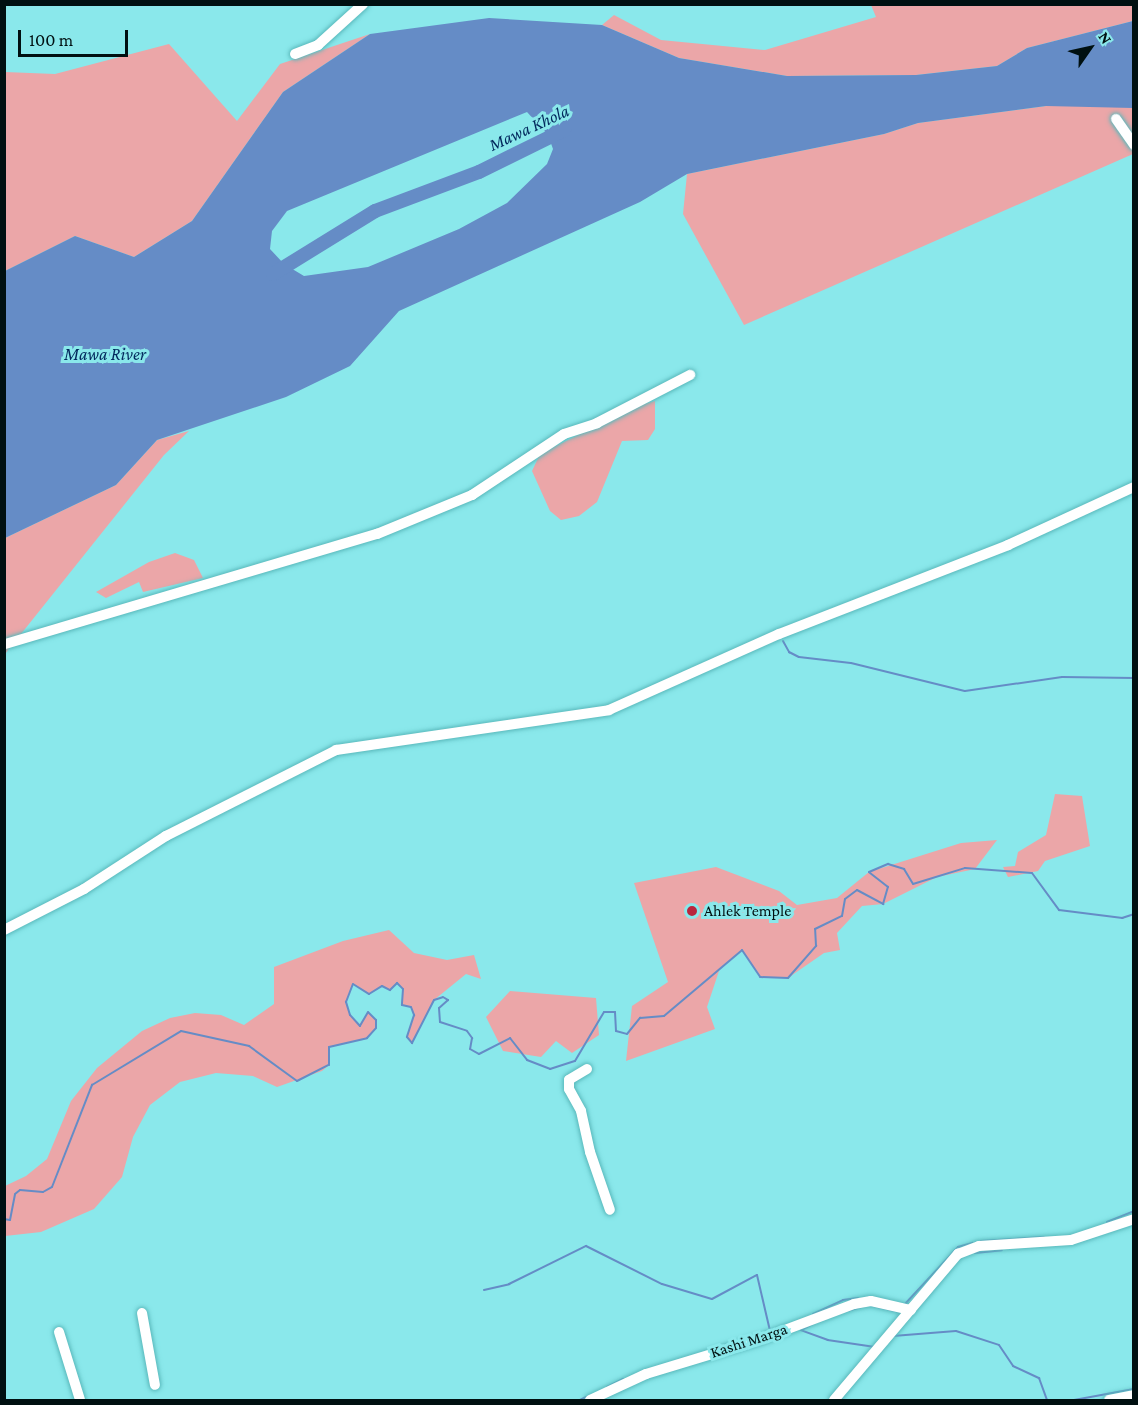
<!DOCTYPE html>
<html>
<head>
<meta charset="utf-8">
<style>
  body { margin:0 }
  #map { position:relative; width:1138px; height:1405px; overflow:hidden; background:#8ae8eb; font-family:"Crimson Pro",serif }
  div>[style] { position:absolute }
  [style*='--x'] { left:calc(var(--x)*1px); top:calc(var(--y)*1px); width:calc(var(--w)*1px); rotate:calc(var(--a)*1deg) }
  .green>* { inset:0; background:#eba6a8 }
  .water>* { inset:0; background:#658cc6 }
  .stream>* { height:2px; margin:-1px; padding:0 1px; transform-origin:1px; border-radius:1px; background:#658cc6 }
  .river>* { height:14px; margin:-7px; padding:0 7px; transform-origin:7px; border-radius:7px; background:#658cc6 }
  .roads { filter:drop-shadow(0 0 2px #59b8bb) drop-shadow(0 0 2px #59b8bb) }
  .minor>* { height:10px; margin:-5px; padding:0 5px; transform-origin:5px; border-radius:5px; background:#fff }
  .dots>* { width:16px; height:16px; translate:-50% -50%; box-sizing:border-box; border:3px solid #8ae8eb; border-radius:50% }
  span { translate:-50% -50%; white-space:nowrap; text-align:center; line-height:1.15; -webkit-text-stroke:6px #8ae8eb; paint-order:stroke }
  .poi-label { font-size:16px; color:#001011 }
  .left { translate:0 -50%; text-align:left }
  .street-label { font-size:16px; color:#001011 }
  .water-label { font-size:18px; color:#02285c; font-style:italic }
  .frame { position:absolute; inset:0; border:6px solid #001011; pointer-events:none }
  .north { position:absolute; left:1060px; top:18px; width:60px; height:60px; -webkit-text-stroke:4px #8ae8eb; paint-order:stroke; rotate:56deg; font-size:16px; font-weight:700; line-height:24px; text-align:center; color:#001011 }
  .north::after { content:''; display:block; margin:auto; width:21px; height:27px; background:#001011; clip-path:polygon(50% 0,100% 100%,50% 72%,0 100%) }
  .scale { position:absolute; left:18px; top:30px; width:110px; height:27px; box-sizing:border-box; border:3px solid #001011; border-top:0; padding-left:8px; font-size:18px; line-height:21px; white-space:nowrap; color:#001011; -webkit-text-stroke:4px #8ae8eb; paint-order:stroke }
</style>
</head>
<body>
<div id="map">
  <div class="green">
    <div style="clip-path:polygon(871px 5px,1134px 5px,1133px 21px,1027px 48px,997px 66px,916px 75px,787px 76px,679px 58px,602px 25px,614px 15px,661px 40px,765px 50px,876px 17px)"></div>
    <div style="clip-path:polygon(370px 34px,283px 92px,192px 221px,134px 257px,75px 236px,5px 271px,5px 72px,55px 74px,169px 44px,237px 121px,280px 64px)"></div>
    <div style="clip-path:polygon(1104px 104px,1133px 108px,1133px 154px,744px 325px,683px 214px,687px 174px,884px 134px,918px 123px,1046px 106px)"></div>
    <div style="clip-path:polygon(655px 401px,655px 429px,648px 440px,622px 441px,597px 502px,579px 516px,561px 520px,550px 511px,532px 471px,540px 454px,634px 407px)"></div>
    <div style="clip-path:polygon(189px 431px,164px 455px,5px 654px,5px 538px,116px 485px,157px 440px)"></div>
    <div style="clip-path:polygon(175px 553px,194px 560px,203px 578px,143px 592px,139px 582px,106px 598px,96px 592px,149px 562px)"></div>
    <div style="clip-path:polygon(1055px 794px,1082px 796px,1090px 846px,1045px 861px,1038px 871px,1008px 877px,1003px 867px,1015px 866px,1018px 852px,1046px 835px)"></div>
    <div style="clip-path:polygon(997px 840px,975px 869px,937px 877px,883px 904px,862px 906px,837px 933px,840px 950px,824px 953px,788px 978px,760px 977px,742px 950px,720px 968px,707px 1007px,715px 1029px,626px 1061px,632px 1006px,668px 982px,634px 883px,716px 867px,779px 891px,797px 905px,837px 898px,869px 872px,961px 843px)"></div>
    <div style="clip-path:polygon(389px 930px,414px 953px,447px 960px,474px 955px,481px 979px,466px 974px,434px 1000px,412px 1043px,407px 1037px,414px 1015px,411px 1007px,402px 1005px,403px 989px,398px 983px,390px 990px,382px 986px,369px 994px,353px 984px,346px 1002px,350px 1015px,359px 1025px,368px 1012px,376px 1020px,376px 1028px,367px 1038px,329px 1047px,329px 1065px,322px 1071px,277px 1087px,253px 1076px,216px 1073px,180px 1082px,150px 1105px,133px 1137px,122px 1177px,94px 1209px,41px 1232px,5px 1236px,5px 1186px,26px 1176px,47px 1159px,71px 1101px,97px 1068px,142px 1031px,170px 1018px,195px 1013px,221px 1015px,244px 1025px,274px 1004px,274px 967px,343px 941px)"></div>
    <div style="clip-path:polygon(510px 991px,596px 998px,599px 1035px,572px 1053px,556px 1041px,541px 1057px,503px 1051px,486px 1017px)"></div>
  </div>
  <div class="water">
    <div style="clip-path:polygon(evenodd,489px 18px,602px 25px,679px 58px,787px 76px,916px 75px,997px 66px,1027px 48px,1133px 21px,1133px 108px,1046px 106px,918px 123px,884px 134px,687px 174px,640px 202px,399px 311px,350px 366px,286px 397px,157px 440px,116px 485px,5px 538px,5px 271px,75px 236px,134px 257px,192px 221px,283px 92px,370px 34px,489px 18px,527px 112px,548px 135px,553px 149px,547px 164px,507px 203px,459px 229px,368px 267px,304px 276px,284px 264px,270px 249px,272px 231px,287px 211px,527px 112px)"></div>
  </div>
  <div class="stream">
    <div style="--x:783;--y:641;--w:13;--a:61"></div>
    <div style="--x:789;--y:652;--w:11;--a:27"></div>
    <div style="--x:799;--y:657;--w:52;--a:6.6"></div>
    <div style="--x:851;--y:663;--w:117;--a:13.8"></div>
    <div style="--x:965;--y:691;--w:98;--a:-8.2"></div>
    <div style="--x:1062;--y:677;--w:72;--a:0.8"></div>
    <div style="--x:4;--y:1219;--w:6;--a:9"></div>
    <div style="--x:10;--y:1220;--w:26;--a:-79"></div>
    <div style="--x:15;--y:1194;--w:6;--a:-39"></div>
    <div style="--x:20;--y:1190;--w:23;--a:5"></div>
    <div style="--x:43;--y:1192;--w:10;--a:-29"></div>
    <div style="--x:52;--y:1187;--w:110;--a:-68.6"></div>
    <div style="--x:92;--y:1085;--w:104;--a:-31.2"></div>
    <div style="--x:181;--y:1031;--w:70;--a:12.4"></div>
    <div style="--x:249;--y:1046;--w:59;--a:36.1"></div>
    <div style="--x:297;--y:1081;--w:36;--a:-27"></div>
    <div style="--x:329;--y:1065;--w:18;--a:-90"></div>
    <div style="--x:329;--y:1047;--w:39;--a:-13"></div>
    <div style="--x:367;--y:1038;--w:13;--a:-48"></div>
    <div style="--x:376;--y:1028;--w:8;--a:-90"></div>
    <div style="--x:376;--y:1020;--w:11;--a:-135"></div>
    <div style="--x:368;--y:1012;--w:16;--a:120"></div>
    <div style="--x:360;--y:1026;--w:15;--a:-132"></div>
    <div style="--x:350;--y:1015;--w:14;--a:-107"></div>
    <div style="--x:346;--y:1002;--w:19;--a:-69"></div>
    <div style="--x:353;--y:984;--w:19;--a:32"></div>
    <div style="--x:369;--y:994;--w:15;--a:-32"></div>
    <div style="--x:382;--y:986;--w:9;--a:27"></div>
    <div style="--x:390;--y:990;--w:10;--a:-45"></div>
    <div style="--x:397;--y:983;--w:8;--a:45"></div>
    <div style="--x:403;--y:989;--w:16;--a:94"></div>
    <div style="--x:402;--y:1005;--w:9;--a:13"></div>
    <div style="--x:411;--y:1007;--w:9;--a:69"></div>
    <div style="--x:414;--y:1015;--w:23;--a:108"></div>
    <div style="--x:407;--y:1037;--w:8;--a:50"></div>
    <div style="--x:412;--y:1043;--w:48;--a:-62.9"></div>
    <div style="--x:434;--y:1000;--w:9;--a:-18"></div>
    <div style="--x:443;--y:997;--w:6;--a:31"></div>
    <div style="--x:448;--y:1000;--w:12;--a:138"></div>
    <div style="--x:439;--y:1008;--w:14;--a:86"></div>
    <div style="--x:440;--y:1022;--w:28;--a:18"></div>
    <div style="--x:467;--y:1031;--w:9;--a:54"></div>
    <div style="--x:472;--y:1038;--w:11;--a:100"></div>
    <div style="--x:470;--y:1049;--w:10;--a:29"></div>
    <div style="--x:479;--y:1054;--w:35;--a:-27"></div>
    <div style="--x:510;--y:1038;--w:28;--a:52"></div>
    <div style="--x:527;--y:1060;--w:25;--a:21"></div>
    <div style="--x:550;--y:1069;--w:26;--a:-18"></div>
    <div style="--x:575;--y:1061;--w:57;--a:-59.4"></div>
    <div style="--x:604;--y:1012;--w:11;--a:0"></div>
    <div style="--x:615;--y:1012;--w:19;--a:87"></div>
    <div style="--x:616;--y:1031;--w:11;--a:15"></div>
    <div style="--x:627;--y:1034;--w:21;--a:-51"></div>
    <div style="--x:640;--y:1018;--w:24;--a:-5"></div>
    <div style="--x:664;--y:1016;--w:102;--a:-40.2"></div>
    <div style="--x:742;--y:950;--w:32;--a:56"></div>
    <div style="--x:760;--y:977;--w:28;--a:2"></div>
    <div style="--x:788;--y:978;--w:43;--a:-48.8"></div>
    <div style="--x:816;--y:946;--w:17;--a:-93"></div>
    <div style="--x:815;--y:929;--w:30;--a:-26"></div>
    <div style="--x:842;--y:916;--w:17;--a:-80"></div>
    <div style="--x:845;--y:899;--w:15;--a:-37"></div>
    <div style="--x:857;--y:890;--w:30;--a:28"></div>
    <div style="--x:883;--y:904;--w:18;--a:-74"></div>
    <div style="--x:888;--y:887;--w:24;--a:-142"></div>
    <div style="--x:869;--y:872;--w:21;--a:-23"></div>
    <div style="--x:888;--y:864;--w:17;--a:17"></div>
    <div style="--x:904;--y:869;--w:17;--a:59"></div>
    <div style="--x:913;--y:884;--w:54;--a:-17.1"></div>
    <div style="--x:965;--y:868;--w:67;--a:4.3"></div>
    <div style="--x:1032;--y:873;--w:46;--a:53.9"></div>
    <div style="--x:1059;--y:910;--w:64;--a:7.2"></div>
    <div style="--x:1122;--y:918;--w:13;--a:-18"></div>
    <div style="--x:1107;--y:1222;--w:29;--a:-22"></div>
    <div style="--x:981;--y:1241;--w:63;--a:-3.6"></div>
    <div style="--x:975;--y:1253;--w:27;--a:-6"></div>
    <div style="--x:484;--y:1290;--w:26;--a:-13"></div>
    <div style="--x:509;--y:1284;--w:86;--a:-26.3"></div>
    <div style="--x:586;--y:1246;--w:85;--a:26.6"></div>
    <div style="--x:662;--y:1284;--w:52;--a:16.7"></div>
    <div style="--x:712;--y:1299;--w:51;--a:-28.1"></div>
    <div style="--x:757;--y:1275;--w:57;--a:76.9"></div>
    <div style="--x:905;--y:1304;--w:78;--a:-47.1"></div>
    <div style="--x:958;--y:1247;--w:15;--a:-16"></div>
    <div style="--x:869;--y:1305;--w:36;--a:13"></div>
    <div style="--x:904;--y:1313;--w:45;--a:130.5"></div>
    <div style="--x:875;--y:1347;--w:48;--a:-171.5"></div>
    <div style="--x:828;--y:1340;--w:29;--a:-160"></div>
    <div style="--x:801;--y:1330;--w:31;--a:-27"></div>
    <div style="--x:829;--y:1316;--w:41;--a:-15.4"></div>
    <div style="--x:813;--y:1314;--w:33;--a:-25"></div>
    <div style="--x:843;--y:1300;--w:15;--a:-8"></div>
    <div style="--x:893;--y:1336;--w:63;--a:-4.5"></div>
    <div style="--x:956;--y:1331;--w:45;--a:18"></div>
    <div style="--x:999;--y:1345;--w:25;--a:56"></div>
    <div style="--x:1013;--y:1366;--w:29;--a:25"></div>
    <div style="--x:1039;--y:1378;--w:23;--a:70"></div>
    <div style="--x:607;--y:1387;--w:18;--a:-27"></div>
    <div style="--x:580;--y:1400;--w:7;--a:-27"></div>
    <div style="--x:1074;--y:1400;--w:61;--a:-10.4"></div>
  </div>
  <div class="river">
    <div style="--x:273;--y:274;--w:120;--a:-31.7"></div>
    <div style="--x:375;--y:211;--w:111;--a:-20.6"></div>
    <div style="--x:479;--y:172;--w:95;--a:-26.3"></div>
  </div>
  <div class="roads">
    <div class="minor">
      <div style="--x:295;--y:54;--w:25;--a:-21"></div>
      <div style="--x:318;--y:45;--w:61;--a:-42.3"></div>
      <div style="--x:1116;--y:119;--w:32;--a:55"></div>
      <div style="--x:5;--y:644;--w:388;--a:-16.5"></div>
      <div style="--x:377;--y:534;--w:103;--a:-22.3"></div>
      <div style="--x:472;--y:495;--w:110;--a:-33.5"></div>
      <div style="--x:564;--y:434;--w:35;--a:-18"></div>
      <div style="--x:597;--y:423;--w:105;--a:-27.3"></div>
      <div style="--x:4;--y:930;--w:90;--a:-27.1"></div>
      <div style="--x:84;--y:889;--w:98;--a:-32.9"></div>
      <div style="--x:166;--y:836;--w:191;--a:-26.8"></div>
      <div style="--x:336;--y:750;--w:276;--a:-8.3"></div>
      <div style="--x:609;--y:710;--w:186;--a:-24.1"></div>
      <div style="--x:779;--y:634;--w:246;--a:-21.2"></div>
      <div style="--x:1008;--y:545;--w:139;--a:-24.7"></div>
      <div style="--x:587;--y:1069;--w:21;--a:149"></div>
      <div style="--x:569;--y:1080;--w:9;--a:90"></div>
      <div style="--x:569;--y:1089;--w:25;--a:61"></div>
      <div style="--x:581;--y:1111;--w:42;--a:77.6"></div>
      <div style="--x:590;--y:1152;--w:61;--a:71"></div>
      <div style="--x:142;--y:1313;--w:73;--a:79.8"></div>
      <div style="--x:59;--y:1332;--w:71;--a:72.8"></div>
      <div style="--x:590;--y:1400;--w:62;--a:-24.9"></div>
      <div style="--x:646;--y:1374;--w:120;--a:-16.9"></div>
      <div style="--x:761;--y:1339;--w:99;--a:-20.6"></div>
      <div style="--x:854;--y:1304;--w:17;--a:-10"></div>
      <div style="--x:871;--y:1301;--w:41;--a:12.7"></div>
      <div style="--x:834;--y:1400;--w:192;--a:-49.7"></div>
      <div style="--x:958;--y:1254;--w:22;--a:-21"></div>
      <div style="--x:979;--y:1246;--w:92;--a:-3.7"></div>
      <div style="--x:1071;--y:1240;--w:66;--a:-18.4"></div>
      <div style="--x:1109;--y:1400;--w:25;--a:-11"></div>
    </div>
  </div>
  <div class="dots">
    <div style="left:692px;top:911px;background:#b8263e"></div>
  </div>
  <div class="poi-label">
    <span class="left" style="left:704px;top:911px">Ahlek Temple</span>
  </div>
  <div class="street-label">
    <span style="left:749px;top:1341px;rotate:-18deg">Kashi Marga</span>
  </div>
  <div class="water-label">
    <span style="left:529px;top:128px;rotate:-25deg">Mawa Khola</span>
    <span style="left:105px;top:354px">Mawa River</span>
  </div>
  <div class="frame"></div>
  <div class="north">N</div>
  <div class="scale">100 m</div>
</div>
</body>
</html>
